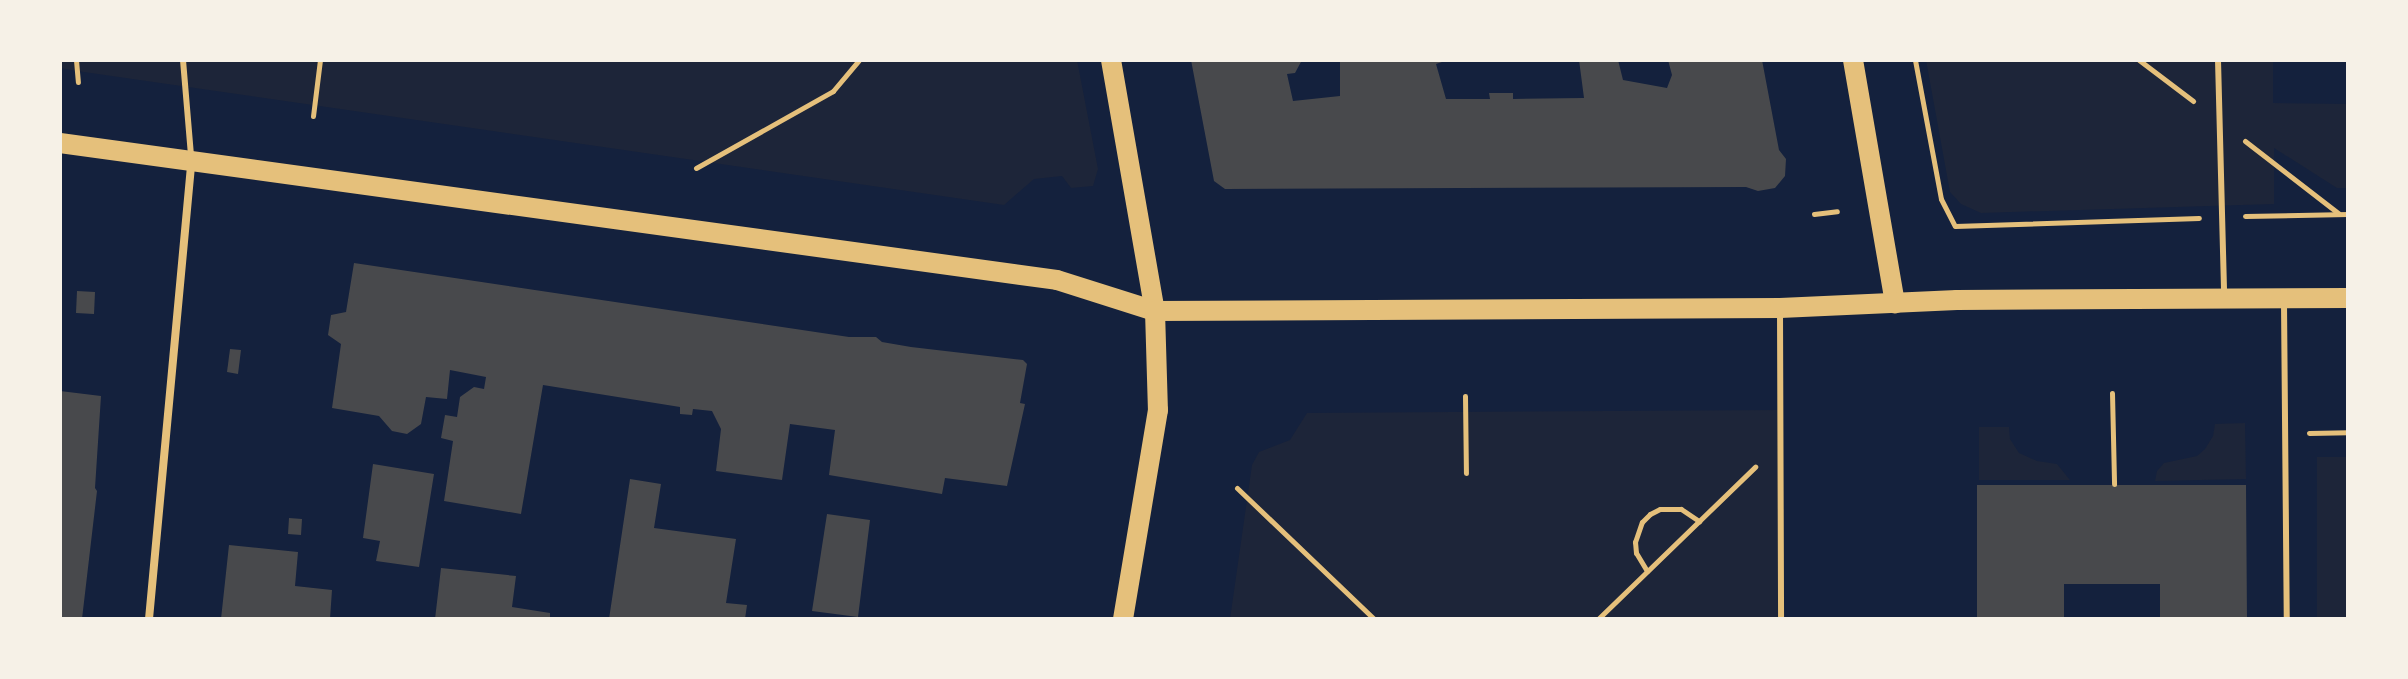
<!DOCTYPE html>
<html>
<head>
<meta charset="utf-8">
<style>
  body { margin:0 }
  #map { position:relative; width:2408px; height:679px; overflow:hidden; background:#14213d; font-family:Inter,sans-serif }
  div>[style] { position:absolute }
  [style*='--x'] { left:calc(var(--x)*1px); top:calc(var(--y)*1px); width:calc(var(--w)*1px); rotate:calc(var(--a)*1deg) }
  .green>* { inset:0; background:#1d2539 }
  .building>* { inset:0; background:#48494c }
  .path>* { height:5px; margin:-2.5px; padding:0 2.5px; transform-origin:2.5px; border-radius:2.5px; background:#e5c07b }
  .service>* { height:6px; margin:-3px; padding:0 3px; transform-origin:3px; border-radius:3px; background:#e5c07b }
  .minor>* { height:8px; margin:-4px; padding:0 4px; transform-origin:4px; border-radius:4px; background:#e5c07b }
  .primary>* { height:20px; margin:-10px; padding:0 10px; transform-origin:10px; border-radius:10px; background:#e5c07b }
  span { translate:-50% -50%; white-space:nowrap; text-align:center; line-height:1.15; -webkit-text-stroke:6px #f6f1e7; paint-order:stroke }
  .frame { position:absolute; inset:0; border:62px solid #f6f1e7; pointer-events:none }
</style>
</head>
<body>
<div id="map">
  <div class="green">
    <div style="clip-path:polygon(60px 60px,1077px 60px,1098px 169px,1093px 186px,1071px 188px,1062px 176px,1034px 179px,1004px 205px,77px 71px,60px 68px)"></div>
    <div style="clip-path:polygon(1926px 60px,2273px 60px,2273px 103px,2348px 104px,2348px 188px,2337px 188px,2274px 148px,2274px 204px,1981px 213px,1961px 204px,1950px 192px)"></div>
    <div style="clip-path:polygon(1779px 410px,1781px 619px,1230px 619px,1252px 465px,1259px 452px,1290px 440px,1307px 413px)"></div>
    <div style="clip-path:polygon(2245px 423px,2246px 479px,2155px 481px,2157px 471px,2164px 463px,2197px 456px,2205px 449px,2213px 436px,2215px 424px)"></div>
    <div style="clip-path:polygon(1979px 427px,2009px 427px,2010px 439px,2019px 453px,2037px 461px,2057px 464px,2070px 480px,1979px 480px)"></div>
    <div style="clip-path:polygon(2317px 457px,2348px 457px,2348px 619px,2317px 619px)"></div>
  </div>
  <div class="building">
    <div style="clip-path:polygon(1191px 60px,1302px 60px,1295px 73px,1287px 74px,1293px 101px,1340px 96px,1340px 60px,1448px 60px,1436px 64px,1446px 99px,1490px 99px,1489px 93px,1513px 93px,1513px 99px,1584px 98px,1579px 60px,1618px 60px,1623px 80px,1667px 88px,1672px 75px,1668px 60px,1762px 60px,1779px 150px,1786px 159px,1785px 176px,1775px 188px,1758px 191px,1746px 187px,1225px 189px,1214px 181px)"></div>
    <div style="clip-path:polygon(354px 263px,849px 337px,876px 337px,882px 342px,911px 347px,1023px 360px,1027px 364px,1020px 403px,1025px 404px,1007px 486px,945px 478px,942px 494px,829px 475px,835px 430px,790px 424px,782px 480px,716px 471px,721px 429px,712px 411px,693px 409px,692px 415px,680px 414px,680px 407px,543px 385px,521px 514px,444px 501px,453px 441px,441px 438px,445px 415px,457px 417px,460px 397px,474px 387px,484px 389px,486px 377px,450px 370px,447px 399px,426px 397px,421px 424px,407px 434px,392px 431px,379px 416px,332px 408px,341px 344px,328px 335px,331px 315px,346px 312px)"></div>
    <div style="clip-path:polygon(77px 291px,95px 292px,94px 314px,76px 313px)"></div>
    <div style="clip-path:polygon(230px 349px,241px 350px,238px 374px,227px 372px)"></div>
    <div style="clip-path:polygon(60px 391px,101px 396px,95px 488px,97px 491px,82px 619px,60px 619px)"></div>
    <div style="clip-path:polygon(373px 464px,434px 474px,419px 567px,376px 561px,380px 541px,363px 538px)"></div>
    <div style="clip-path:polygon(630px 479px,661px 484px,654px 528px,736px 539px,726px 603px,747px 605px,745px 619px,609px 619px)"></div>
    <div style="clip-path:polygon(1977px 485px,2246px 485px,2247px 619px,2160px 619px,2160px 584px,2064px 584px,2064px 619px,1977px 619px)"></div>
    <div style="clip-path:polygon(827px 514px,870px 520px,858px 617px,812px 611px)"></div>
    <div style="clip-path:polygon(289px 518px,302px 519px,301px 535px,288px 534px)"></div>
    <div style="clip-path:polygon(229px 545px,298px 552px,295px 586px,332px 590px,330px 619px,221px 619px)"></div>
    <div style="clip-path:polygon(441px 568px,516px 576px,512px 607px,550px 613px,550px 619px,435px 619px)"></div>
  </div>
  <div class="path">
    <div style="--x:76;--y:60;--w:22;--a:85"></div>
    <div style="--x:1915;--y:60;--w:141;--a:79.4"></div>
    <div style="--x:1941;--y:199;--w:30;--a:63"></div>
    <div style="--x:1955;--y:226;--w:244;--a:-1.9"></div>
    <div style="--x:2139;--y:60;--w:68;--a:37.2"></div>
    <div style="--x:313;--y:116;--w:56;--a:-82.9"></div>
    <div style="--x:2245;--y:141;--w:118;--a:37.7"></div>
    <div style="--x:696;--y:168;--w:157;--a:-29.3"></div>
    <div style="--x:833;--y:91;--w:40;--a:-50"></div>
    <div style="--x:1814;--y:214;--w:23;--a:-7"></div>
    <div style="--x:2245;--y:216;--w:103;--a:-1.1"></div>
    <div style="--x:2112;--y:393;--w:91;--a:88.7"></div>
    <div style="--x:1465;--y:396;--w:77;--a:89.3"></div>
    <div style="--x:2309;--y:433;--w:39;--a:-1"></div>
    <div style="--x:1237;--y:488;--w:190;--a:43.7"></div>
    <div style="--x:1647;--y:571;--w:21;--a:-121"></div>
    <div style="--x:1636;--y:553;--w:11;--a:-95"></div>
    <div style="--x:1635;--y:542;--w:21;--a:-71"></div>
    <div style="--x:1642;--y:522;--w:11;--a:-45"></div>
    <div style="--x:1650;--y:514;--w:11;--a:-27"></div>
    <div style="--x:1660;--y:509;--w:21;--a:0"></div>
    <div style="--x:1681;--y:509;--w:22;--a:34"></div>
    <div style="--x:1598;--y:619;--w:219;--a:-44.1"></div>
  </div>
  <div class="service">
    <div style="--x:183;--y:60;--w:96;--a:85.2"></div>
    <div style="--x:2218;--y:60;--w:234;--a:88.5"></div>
    <div style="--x:2284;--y:303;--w:316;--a:89.5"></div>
    <div style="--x:1780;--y:311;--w:308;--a:89.8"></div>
  </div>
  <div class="minor">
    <div style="--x:149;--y:619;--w:458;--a:-84.7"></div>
  </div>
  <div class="primary">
    <div style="--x:1111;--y:60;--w:255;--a:80.1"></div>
    <div style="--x:1155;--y:311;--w:99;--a:88.3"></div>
    <div style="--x:1158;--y:410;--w:212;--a:99.5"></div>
    <div style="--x:1853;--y:60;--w:247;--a:80.2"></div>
    <div style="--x:60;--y:143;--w:1006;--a:7.82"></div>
    <div style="--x:1057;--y:280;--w:103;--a:17.6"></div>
    <div style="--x:1155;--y:311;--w:625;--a:-0.28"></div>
    <div style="--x:1780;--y:308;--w:177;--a:-2.6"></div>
    <div style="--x:1957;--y:300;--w:391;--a:-0.3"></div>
  </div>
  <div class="frame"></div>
</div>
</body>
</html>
